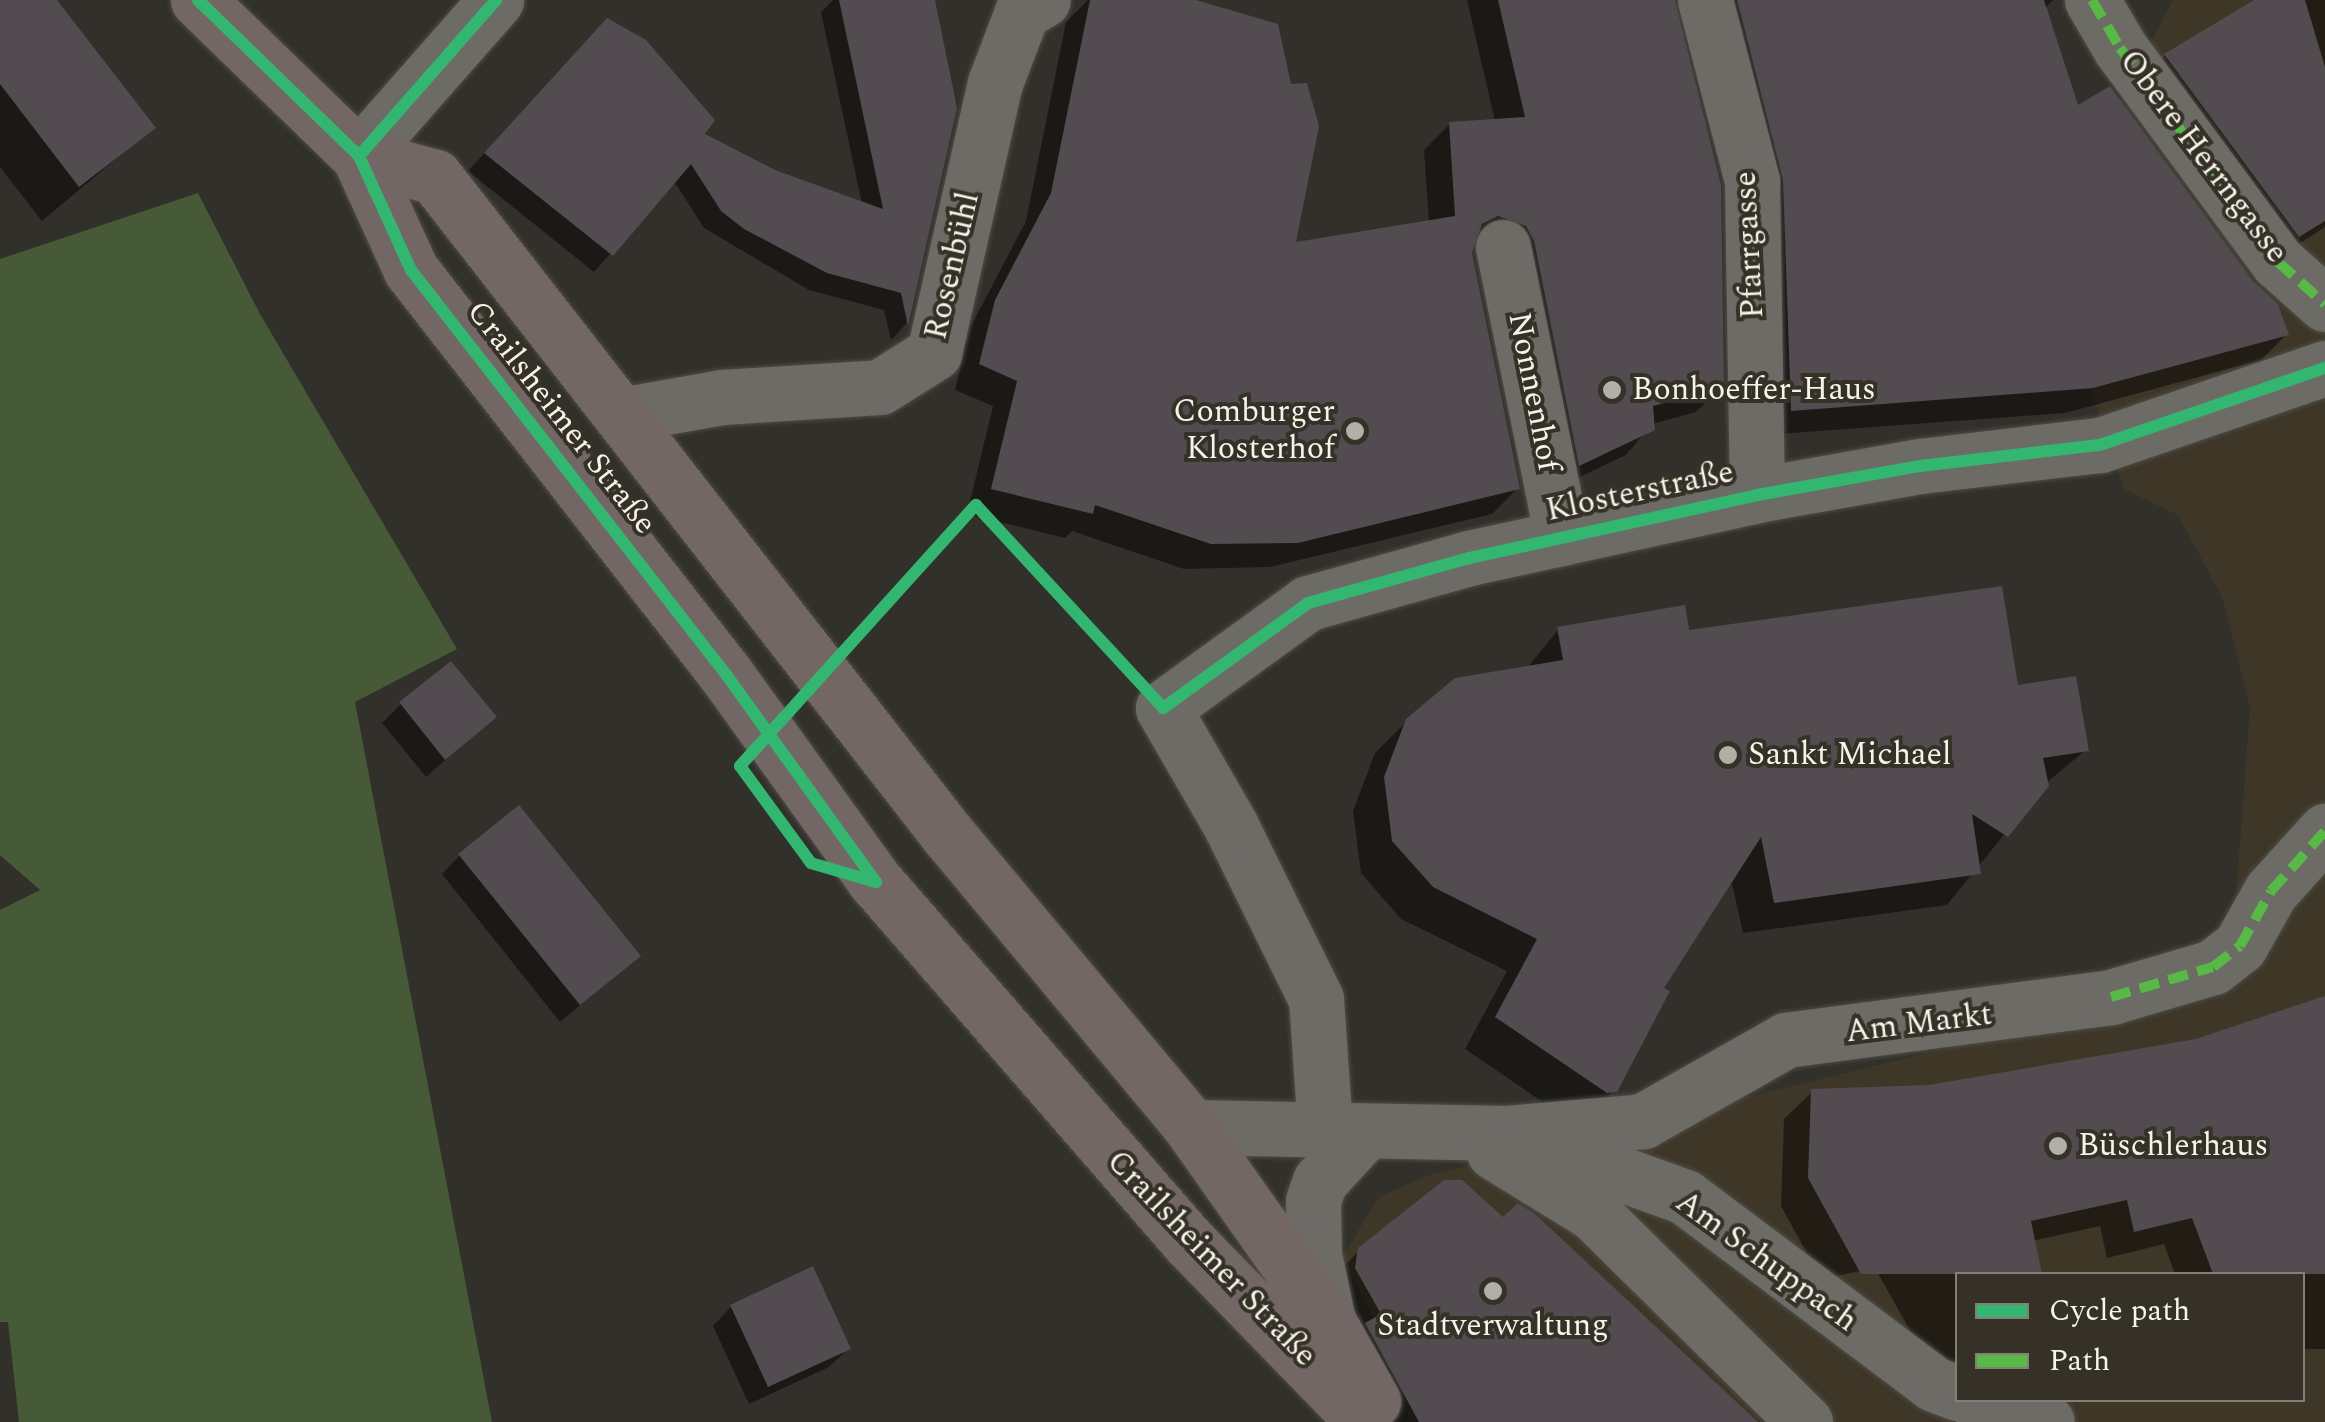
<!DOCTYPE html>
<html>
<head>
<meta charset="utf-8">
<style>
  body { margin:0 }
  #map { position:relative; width:2325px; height:1422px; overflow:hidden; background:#32302a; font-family:Spectral,serif }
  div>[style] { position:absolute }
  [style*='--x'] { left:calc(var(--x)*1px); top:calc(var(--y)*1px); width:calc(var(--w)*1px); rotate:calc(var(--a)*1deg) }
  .built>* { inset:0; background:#3e3728 }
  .forest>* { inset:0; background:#465a37 }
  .shadow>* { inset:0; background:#0007 }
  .building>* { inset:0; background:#524c50 }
  .roads { filter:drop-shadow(0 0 2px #4e4c47) drop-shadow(0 0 2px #4e4c47) }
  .minor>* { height:55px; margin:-27.5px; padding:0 27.5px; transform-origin:27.5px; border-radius:27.5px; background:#6d6b66 }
  .major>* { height:55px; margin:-27.5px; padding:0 27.5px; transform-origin:27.5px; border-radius:27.5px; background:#726764 }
  .quiet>* { height:10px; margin-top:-5px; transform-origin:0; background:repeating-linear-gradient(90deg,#58b947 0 20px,transparent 0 30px) }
  .cycleway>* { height:12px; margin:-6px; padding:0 6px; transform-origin:6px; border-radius:6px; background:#33b770 }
  .dots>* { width:28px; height:28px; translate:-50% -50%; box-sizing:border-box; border:5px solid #363127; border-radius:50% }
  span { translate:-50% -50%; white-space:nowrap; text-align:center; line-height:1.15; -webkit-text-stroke:8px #363127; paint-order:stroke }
  .street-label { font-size:32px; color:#f6f3ec }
  .poi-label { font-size:32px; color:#f6f3ec }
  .left { translate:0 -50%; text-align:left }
  .right { translate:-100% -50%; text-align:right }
  .legend { position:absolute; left:1955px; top:1272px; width:350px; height:130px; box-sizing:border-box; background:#363127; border:2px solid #837f76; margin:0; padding:12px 18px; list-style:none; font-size:30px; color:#f6f3ec }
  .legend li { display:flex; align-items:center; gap:20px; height:50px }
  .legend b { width:50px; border:2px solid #837f76 }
</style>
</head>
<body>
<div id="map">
  <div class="built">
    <div style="clip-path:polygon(evenodd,2173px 0,2325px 0,2325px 1422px,1429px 1422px,1342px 1257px,1379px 1197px,1429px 1175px,2230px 979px,2250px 707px,2223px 599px,2178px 515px,2124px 489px,2093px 397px,2063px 210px,2173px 0,1958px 1274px,2302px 1274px,2302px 1400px,1958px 1400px,1958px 1274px)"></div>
  </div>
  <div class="forest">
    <div style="clip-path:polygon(198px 193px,260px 314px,457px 649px,355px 702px,492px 1422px,19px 1422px,8px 1322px,0 1322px,0 910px,40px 890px,0 855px,0 259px)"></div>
  </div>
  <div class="shadow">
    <div style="clip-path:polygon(0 0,49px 0,153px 128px,42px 221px,0 167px)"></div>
    <div style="clip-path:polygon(833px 0,932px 0,954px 108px,906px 324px,891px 340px,884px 310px,809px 290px,704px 228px,674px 181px,594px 272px,468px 171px,590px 38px,701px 135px,774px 173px,862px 204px,821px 12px)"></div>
    <div style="clip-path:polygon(1088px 0,1187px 0,1289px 87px,1293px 245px,1429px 223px,1424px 150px,1450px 124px,1495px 121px,1467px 0,1674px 0,1722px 386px,1696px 412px,1652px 424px,1626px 455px,1554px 489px,1500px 251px,1473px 242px,1470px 253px,1518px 488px,1492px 514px,1270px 567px,1184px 569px,1072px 531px,1065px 538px,967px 514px,993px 406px,955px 390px,970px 328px,1026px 221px,1066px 22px)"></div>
    <div style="clip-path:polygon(1692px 0,2053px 0,2044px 9px,2077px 109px,2286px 335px,2261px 360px,2065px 413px,1766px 435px,1758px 200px)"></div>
    <div style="clip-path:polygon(2259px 0,2325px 0,2325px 227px,2272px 261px,2140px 82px,2165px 56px)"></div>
    <div style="clip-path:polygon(1558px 630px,1687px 633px,2016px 688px,2086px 750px,2046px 783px,1947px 905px,1743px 933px,1731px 879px,1661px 989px,1615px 1090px,1575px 1124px,1465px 1049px,1507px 971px,1401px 919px,1361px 873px,1353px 811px,1375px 753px,1408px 720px,1527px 668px)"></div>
    <div style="clip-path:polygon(401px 704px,494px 717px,426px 777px,382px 723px)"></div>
    <div style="clip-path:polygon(460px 855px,638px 956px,560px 1022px,442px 874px)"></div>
    <div style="clip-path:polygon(2325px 998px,2325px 1349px,2302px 1349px,2302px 1274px,2175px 1274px,2164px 1244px,2107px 1258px,2100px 1226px,2032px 1241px,2040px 1274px,1958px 1274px,1958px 1396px,1945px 1393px,1875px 1268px,1821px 1279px,1781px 1206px,1784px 1119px,1812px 1092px,1929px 1088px,2197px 1041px)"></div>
    <div style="clip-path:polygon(1503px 1220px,1754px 1422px,1367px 1422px,1326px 1284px,1360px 1250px)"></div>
    <div style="clip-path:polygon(731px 1307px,848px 1349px,829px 1367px,749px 1404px,713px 1326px)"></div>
  </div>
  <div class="building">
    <div style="clip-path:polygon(0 0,57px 0,156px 128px,79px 187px,0 84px)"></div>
    <div style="clip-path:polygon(839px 0,935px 0,957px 108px,908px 326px,901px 293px,827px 273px,744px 229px,721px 211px,691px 164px,613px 256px,484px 153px,607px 18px,646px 40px,715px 120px,705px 134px,775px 170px,883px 209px)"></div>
    <div style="clip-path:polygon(1090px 0,1196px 0,1278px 24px,1291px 84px,1307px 83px,1319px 126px,1296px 242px,1455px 216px,1449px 122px,1525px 117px,1498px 0,1675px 0,1721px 185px,1724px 387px,1653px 406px,1655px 430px,1579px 466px,1534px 241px,1526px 226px,1498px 216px,1482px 224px,1472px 253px,1520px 489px,1298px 543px,1211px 544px,1095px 505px,1093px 514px,991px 489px,1017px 381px,979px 364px,995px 300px,1051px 193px)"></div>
    <div style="clip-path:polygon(1737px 0,2044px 0,2078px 105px,2110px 86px,2253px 281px,2278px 304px,2289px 335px,2093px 388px,1791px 411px,1783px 180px)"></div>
    <div style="clip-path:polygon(2254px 0,2305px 0,2325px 67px,2325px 221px,2299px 237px,2164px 54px)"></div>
    <div style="clip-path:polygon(2002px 586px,2018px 685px,2076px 676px,2089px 751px,2043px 758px,2049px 786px,2008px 837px,1972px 814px,1981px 874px,1774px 903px,1761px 837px,1664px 988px,1670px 991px,1617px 1092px,1607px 1093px,1495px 1017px,1537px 939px,1433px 887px,1392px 841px,1384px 777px,1406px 719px,1455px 678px,1563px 660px,1557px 627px,1685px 605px,1689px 630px)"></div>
    <div style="clip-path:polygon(451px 661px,497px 717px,445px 760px,399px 702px)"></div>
    <div style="clip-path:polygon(519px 805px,641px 956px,580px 1005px,458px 854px)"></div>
    <div style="clip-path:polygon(2325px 996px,2325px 1274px,2213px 1274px,2192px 1218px,2134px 1232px,2127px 1200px,2031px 1221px,2042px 1274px,1861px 1274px,1808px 1178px,1811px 1089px,1929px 1085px,2196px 1039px)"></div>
    <div style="clip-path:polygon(1444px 1180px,1462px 1180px,1503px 1217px,1518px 1203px,1535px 1214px,1758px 1422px,1419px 1422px,1365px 1323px,1381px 1314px,1355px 1268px,1358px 1248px)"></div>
    <div style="clip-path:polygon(813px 1266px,851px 1349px,768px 1387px,730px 1305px)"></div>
  </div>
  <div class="roads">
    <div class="minor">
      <div style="--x:1705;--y:0;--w:187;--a:75.4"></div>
      <div style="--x:1752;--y:181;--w:314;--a:89.1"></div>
      <div style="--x:2092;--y:0;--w:56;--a:59.7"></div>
      <div style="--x:2120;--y:48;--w:266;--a:53.6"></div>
      <div style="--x:2278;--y:262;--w:63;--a:41.8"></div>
      <div style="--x:359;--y:156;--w:208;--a:-48.7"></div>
      <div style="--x:1503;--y:247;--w:297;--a:78.5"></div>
      <div style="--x:626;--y:414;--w:97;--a:-10"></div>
      <div style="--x:722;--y:397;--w:158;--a:-3.6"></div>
      <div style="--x:880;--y:387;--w:64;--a:-32.2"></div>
      <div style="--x:934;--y:353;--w:277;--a:-77.3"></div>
      <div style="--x:995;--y:83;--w:76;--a:-69.2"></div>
      <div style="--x:1022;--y:12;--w:24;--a:-30"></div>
      <div style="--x:1191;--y:1127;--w:316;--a:1.1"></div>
      <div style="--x:1507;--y:1133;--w:137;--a:-5"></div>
      <div style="--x:1643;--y:1121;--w:164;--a:-29.5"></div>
      <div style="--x:1786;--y:1040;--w:328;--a:-7.5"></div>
      <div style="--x:2111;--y:997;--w:106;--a:-16.4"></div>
      <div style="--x:2213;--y:967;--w:34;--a:-38"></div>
      <div style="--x:2240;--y:946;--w:63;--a:-60.6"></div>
      <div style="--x:2271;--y:891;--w:81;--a:-48"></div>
      <div style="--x:1325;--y:1130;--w:131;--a:-93.9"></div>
      <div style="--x:1316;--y:999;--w:193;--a:-116.2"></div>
      <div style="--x:1231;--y:826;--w:136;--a:-120"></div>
      <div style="--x:1163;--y:708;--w:179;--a:-35.9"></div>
      <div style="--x:1308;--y:603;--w:167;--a:-15.6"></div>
      <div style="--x:1469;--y:558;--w:295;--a:-12.3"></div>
      <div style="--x:1757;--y:495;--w:166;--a:-10.1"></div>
      <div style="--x:1920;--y:466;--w:181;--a:-6.7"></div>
      <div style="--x:2100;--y:445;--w:238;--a:-18.9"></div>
      <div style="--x:1524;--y:1139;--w:171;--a:19.8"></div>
      <div style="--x:1685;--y:1197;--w:311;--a:36.9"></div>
      <div style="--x:1934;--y:1384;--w:26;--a:21"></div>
      <div style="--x:1494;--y:1152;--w:116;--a:31.6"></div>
      <div style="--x:1593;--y:1213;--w:298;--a:44.6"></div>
      <div style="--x:1328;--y:1321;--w:68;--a:-101.8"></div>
      <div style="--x:1314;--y:1254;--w:53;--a:-91.1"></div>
      <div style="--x:1313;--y:1201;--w:21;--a:-71"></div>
      <div style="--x:1320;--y:1181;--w:68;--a:-47.4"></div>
      <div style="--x:1974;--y:1400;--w:76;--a:16.8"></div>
    </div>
    <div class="major">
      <div style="--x:198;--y:0;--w:224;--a:44.1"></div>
      <div style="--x:359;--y:156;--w:125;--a:65.5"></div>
      <div style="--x:411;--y:270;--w:511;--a:52.08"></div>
      <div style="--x:725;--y:673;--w:258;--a:54.2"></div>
      <div style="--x:876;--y:882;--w:478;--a:49"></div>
      <div style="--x:1190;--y:1243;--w:250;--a:45.8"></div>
      <div style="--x:359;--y:156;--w:79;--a:15.4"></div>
      <div style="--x:435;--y:177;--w:834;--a:52.06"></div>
      <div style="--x:948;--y:835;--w:380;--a:50.2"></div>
      <div style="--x:1191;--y:1127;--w:237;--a:54.8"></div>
      <div style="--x:1328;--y:1321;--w:92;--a:60.6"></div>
    </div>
  </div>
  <div class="quiet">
    <div style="--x:2092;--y:0;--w:56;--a:59.7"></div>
    <div style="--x:2120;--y:48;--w:266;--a:53.6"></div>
    <div style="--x:2278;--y:262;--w:63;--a:41.8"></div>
    <div style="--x:2111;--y:997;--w:106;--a:-16.4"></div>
    <div style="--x:2213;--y:967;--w:34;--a:-38"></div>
    <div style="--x:2240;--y:946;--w:63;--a:-60.6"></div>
    <div style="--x:2271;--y:891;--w:81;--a:-48"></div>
  </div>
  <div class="cycleway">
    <div style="--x:198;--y:0;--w:224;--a:44.1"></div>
    <div style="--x:359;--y:156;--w:125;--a:65.5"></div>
    <div style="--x:411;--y:270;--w:511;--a:52.08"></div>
    <div style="--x:725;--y:673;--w:258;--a:54.2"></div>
    <div style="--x:359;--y:156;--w:208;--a:-48.7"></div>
    <div style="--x:876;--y:882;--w:68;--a:-163.7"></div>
    <div style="--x:811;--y:863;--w:120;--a:-126.2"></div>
    <div style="--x:740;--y:766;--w:352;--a:-47.9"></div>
    <div style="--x:976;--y:505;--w:276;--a:47.3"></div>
    <div style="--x:1163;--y:708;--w:179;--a:-35.9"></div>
    <div style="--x:1308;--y:603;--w:167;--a:-15.6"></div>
    <div style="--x:1469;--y:558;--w:295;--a:-12.3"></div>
    <div style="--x:1757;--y:495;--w:166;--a:-10.1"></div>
    <div style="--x:1920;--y:466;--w:181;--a:-6.7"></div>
    <div style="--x:2100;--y:445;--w:238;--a:-18.9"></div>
  </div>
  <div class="dots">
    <div style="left:1612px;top:390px;background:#b1afa8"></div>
    <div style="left:1355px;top:431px;background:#b1afa8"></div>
    <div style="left:1728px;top:755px;background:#b1afa8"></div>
    <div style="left:2058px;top:1146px;background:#b1afa8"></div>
    <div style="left:1493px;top:1291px;background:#b1afa8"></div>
  </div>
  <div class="street-label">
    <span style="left:2203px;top:157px;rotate:53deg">Obere Herrngasse</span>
    <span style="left:1750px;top:245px;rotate:-93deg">Pfarrgasse</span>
    <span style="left:953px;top:266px;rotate:-77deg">Rosenbühl</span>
    <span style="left:1533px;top:392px;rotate:79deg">Nonnenhof</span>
    <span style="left:561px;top:418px;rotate:52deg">Crailsheimer Straße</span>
    <span style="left:1640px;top:492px;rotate:-12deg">Klosterstraße</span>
    <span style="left:1919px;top:1024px;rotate:-7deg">Am Markt</span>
    <span style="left:1211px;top:1259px;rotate:46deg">Crailsheimer Straße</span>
    <span style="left:1766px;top:1262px;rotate:36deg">Am Schuppach</span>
  </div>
  <div class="poi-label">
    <span class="left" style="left:1632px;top:390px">Bonhoeffer-Haus</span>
    <span class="right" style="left:1335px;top:431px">Comburger<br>Klosterhof</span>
    <span class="left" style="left:1748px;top:755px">Sankt Michael</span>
    <span class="left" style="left:2078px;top:1146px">Büschlerhaus</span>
    <span style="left:1493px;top:1326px">Stadtverwaltung</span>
  </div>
  <ul class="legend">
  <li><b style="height:12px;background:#33b770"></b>Cycle path</li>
  <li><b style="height:12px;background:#58b947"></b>Path</li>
  </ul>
</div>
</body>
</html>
